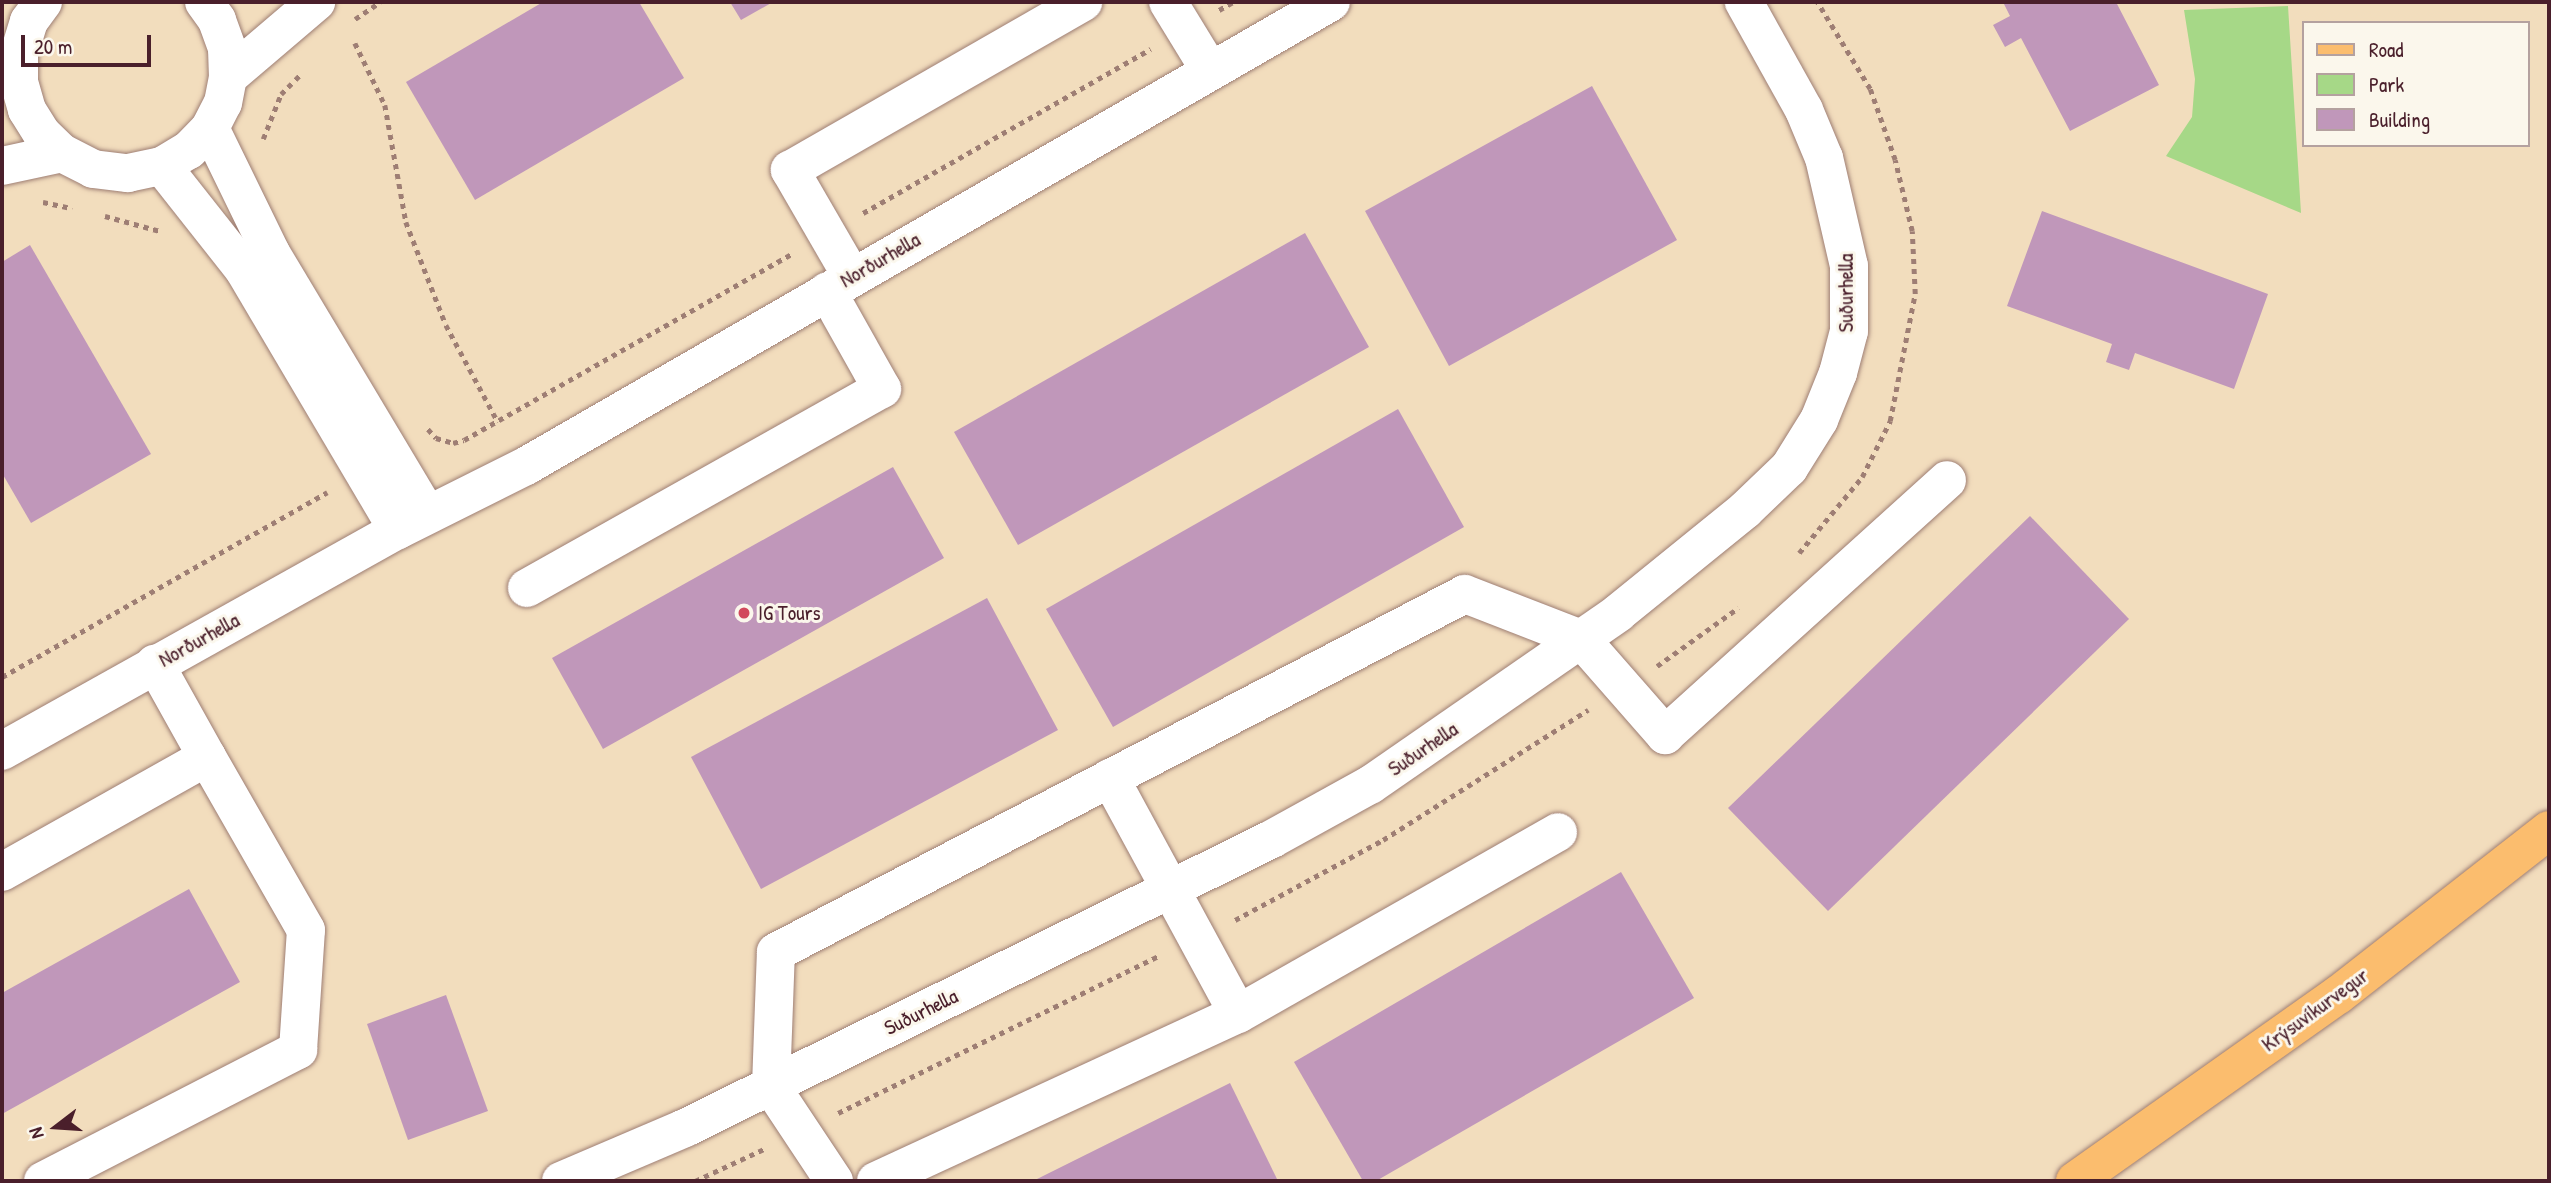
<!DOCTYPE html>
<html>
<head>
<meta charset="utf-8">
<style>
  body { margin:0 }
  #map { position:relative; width:2551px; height:1183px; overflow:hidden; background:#f2ddbd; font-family:"Patrick Hand",sans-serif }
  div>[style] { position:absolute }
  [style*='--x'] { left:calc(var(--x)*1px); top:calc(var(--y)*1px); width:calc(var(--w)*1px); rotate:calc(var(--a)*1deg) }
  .green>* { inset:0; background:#a6d887 }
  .building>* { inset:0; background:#c097ba }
  .path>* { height:4.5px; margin-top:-2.25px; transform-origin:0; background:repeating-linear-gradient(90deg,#9e7e74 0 5px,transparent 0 10px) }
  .roads { filter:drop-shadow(0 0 2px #9e7e74) drop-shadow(0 0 2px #9e7e74) }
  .minor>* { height:38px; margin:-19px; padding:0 19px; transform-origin:19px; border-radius:19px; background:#fff }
  .major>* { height:38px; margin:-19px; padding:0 19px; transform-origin:19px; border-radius:19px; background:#fbbd6e }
  .dots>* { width:19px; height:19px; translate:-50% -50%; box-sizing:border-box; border:4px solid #fbf7ec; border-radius:50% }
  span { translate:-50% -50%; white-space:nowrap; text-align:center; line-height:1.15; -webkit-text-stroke:6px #fbf7ec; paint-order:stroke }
  .street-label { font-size:21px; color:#4a1f2b }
  .poi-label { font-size:21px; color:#4a1f2b }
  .left { translate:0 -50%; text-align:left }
  .frame { position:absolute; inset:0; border:4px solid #4a1f2b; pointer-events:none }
  .legend { position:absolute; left:2302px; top:21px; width:228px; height:126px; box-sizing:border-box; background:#fbf7ec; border:2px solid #b4a19f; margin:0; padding:9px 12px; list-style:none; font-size:21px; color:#4a1f2b }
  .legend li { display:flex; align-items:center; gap:14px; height:35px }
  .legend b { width:35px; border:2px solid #b4a19f }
  .north { position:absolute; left:21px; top:1092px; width:70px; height:70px; -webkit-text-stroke:5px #fbf7ec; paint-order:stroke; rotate:253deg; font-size:19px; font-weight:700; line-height:28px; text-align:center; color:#4a1f2b }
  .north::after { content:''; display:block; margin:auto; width:24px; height:32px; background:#4a1f2b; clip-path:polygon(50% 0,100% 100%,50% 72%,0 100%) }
  .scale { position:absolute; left:21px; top:35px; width:130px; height:32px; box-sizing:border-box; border:4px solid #4a1f2b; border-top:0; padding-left:9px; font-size:21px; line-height:24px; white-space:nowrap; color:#4a1f2b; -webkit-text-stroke:5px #fbf7ec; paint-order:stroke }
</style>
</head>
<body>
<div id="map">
  <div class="green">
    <div style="clip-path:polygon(2288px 6px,2301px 213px,2166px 156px,2192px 117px,2195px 79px,2184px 10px)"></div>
  </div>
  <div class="building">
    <div style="clip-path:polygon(543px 2px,639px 2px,684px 78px,475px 200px,406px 82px)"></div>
    <div style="clip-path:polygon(730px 2px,773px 2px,741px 20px)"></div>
    <div style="clip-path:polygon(2003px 2px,2116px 2px,2159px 85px,2070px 131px,2021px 38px,2005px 47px,1993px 25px,2010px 16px)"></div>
    <div style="clip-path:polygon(1592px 86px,1677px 240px,1449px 366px,1365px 211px)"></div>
    <div style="clip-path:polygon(2042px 211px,2268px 294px,2234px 389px,2135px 353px,2129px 370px,2106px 362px,2112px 344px,2007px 306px)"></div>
    <div style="clip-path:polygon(1305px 233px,1369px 347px,1018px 545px,954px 432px)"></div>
    <div style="clip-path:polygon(30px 245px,151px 454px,31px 523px,2px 473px,2px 262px)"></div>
    <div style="clip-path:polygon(1398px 409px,1464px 527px,1113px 727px,1046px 609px)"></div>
    <div style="clip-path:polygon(893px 467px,944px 558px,603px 749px,552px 658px)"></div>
    <div style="clip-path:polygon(2030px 516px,2129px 619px,1828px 911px,1728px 808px)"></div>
    <div style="clip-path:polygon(987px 598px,1058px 730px,761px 889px,691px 757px)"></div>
    <div style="clip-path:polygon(1621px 872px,1694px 998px,1376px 1181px,1363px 1181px,1294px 1062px)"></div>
    <div style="clip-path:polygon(189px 889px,240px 982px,2px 1114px,2px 993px)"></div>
    <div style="clip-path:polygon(446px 995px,488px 1111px,408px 1140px,367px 1024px)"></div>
    <div style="clip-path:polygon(1230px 1083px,1278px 1181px,1033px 1181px)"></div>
  </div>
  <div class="path">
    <div style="--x:1219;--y:10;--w:16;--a:-30"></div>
    <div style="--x:355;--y:19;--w:30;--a:-34"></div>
    <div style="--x:355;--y:43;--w:69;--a:64.2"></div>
    <div style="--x:385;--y:105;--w:119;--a:79.8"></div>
    <div style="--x:406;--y:222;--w:110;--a:68.8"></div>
    <div style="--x:446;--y:325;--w:110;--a:61.8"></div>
    <div style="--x:263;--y:139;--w:48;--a:-68.2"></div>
    <div style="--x:281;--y:94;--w:27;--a:-45"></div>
    <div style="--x:43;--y:202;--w:30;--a:12"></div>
    <div style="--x:863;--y:213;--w:331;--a:-29.7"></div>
    <div style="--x:105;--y:216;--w:57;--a:15.3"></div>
    <div style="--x:428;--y:429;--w:12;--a:48"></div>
    <div style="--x:436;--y:438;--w:18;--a:16"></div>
    <div style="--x:453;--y:443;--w:11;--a:-15"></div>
    <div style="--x:464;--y:440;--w:377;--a:-29.6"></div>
    <div style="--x:1799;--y:553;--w:99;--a:-50.3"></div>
    <div style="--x:1862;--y:477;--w:63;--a:-63.4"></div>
    <div style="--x:1890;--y:421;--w:129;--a:-78.9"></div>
    <div style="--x:1915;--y:294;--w:63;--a:-92.7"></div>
    <div style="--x:1912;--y:231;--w:73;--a:-103.5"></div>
    <div style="--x:1895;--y:160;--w:75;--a:-109.4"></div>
    <div style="--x:1870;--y:89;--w:102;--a:-121.3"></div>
    <div style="--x:1657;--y:666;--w:100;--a:-35.6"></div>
    <div style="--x:2;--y:677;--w:374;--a:-29.6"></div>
    <div style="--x:1235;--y:920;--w:168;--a:-28.4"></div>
    <div style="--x:1383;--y:840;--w:243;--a:-32.4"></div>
    <div style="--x:838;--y:1113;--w:359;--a:-26.1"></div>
    <div style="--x:695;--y:1181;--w:76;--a:-24.9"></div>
  </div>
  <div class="roads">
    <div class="minor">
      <div style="--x:43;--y:2;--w:24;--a:126"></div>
      <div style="--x:29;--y:21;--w:34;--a:107"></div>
      <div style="--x:19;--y:54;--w:28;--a:90"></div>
      <div style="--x:19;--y:82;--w:29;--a:74"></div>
      <div style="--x:27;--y:110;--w:28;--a:58"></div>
      <div style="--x:42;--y:134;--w:28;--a:44"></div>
      <div style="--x:62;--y:153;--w:35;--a:27"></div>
      <div style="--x:93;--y:169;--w:35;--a:7"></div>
      <div style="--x:128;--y:173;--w:35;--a:-12"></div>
      <div style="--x:162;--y:166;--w:31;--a:-31"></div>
      <div style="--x:189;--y:150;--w:30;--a:-46"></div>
      <div style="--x:210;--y:128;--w:28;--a:-63"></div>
      <div style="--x:223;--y:103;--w:26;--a:-79"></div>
      <div style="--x:228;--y:77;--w:29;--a:-92"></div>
      <div style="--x:227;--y:48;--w:30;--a:-110"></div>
      <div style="--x:217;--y:20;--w:22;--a:-126"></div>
      <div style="--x:1168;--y:2;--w:79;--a:58.5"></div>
      <div style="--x:228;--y:77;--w:116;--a:-40.4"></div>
      <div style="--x:210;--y:128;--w:139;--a:64"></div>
      <div style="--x:271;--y:253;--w:304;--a:59.1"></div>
      <div style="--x:2;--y:166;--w:61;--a:-12.2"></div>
      <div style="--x:162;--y:166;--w:132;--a:51.7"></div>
      <div style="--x:244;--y:270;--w:302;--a:59.4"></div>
      <div style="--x:852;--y:277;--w:124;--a:-120.1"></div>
      <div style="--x:790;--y:170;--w:338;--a:-29.8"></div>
      <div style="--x:527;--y:588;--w:407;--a:-29.3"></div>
      <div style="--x:882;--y:389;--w:112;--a:-119.3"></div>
      <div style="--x:2;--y:751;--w:453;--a:-29.2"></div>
      <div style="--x:398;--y:530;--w:143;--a:-26.6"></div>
      <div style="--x:526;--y:466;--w:929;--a:-29.96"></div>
      <div style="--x:1110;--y:778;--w:268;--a:61.5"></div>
      <div style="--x:2;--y:872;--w:235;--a:-29.3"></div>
      <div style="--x:207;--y:757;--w:107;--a:-119.2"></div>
      <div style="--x:43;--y:1181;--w:287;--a:-27.2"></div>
      <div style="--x:298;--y:1050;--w:120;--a:-86.2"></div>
      <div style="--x:306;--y:930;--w:199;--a:-119.8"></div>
      <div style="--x:561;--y:1181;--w:135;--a:-23.1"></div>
      <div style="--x:685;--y:1128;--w:654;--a:-26.21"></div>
      <div style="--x:1272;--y:839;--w:112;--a:-28.9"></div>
      <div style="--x:1370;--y:785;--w:302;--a:-34.7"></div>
      <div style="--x:1618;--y:613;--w:164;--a:-39"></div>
      <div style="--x:1745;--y:510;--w:61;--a:-43.7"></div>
      <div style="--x:1789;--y:468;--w:57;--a:-58"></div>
      <div style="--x:1819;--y:420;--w:51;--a:-68"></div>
      <div style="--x:1838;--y:373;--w:43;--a:-75.3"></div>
      <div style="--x:1849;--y:331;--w:65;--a:-90"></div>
      <div style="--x:1849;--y:266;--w:111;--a:-103"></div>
      <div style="--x:1824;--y:158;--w:52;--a:-112.6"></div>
      <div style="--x:1804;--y:110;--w:124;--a:-119.1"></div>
      <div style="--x:834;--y:1181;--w:114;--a:-123.6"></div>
      <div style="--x:771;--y:1086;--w:134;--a:-87.9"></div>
      <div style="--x:776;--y:952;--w:776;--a:-27.46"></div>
      <div style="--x:1465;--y:594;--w:124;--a:21.2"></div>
      <div style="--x:1581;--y:639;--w:128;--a:48.8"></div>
      <div style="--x:1665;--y:735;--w:380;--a:-42.1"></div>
      <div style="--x:876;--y:1181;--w:399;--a:-24.8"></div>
      <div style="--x:1238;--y:1014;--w:368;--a:-29.6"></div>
    </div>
    <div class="major">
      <div style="--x:2075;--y:1181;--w:322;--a:-35.3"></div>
      <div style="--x:2338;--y:995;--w:268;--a:-38"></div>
    </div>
  </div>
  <div class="dots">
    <div style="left:744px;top:613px;background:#d1495b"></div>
  </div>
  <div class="street-label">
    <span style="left:880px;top:260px;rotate:-30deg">Norðurhella</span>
    <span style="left:1846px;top:293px;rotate:-90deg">Suðurhella</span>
    <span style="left:199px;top:640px;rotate:-29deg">Norðurhella</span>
    <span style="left:1423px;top:749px;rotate:-34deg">Suðurhella</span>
    <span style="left:2315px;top:1010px;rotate:-36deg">Krýsuvíkurvegur</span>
    <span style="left:921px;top:1012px;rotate:-26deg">Suðurhella</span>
  </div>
  <div class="poi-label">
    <span class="left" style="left:758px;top:613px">IG Tours</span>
  </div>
  <div class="frame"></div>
  <ul class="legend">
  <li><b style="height:9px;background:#fbbd6e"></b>Road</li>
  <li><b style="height:19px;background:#a6d887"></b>Park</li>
  <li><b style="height:19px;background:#c097ba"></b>Building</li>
  </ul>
  <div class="north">N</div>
  <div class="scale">20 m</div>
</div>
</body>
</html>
